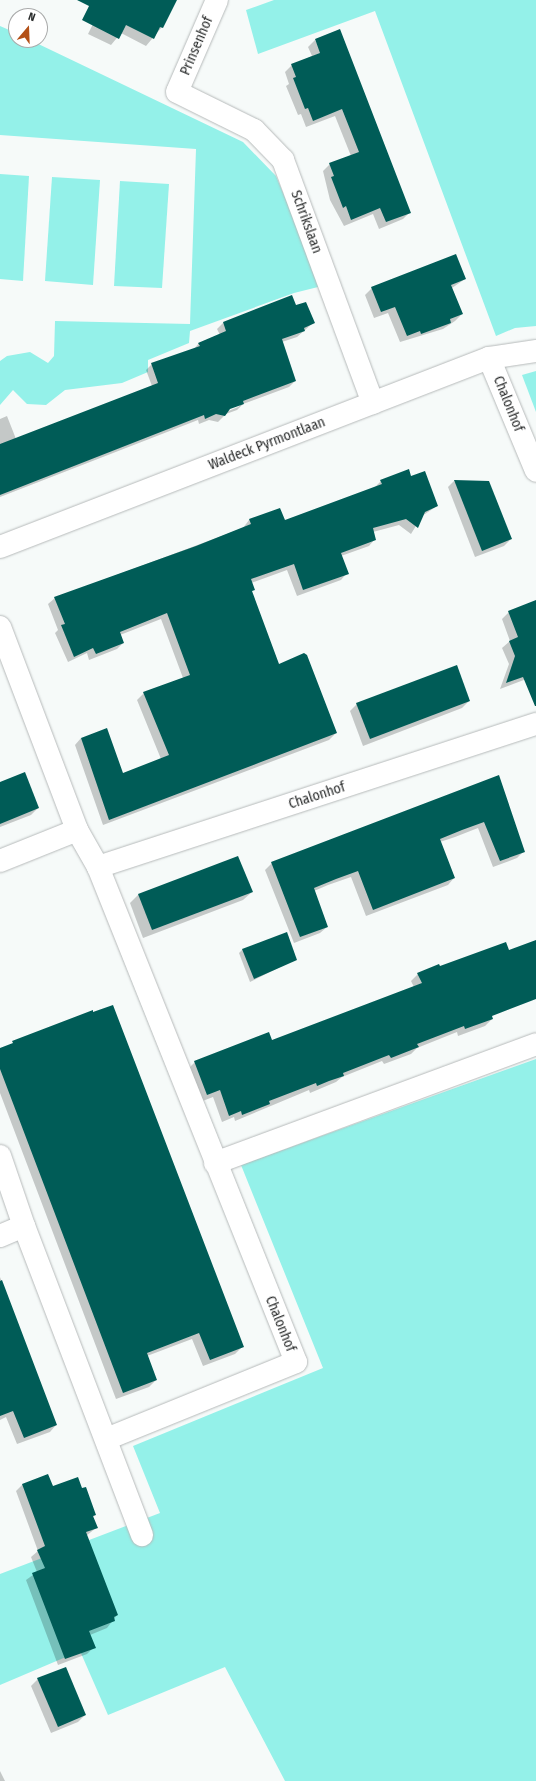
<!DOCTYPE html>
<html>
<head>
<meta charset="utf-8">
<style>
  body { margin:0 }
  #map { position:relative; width:536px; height:1781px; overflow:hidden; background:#f6faf9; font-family:"Fira Sans Condensed",sans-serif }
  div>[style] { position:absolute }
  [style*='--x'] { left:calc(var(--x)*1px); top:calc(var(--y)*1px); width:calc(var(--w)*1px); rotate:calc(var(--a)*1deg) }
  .green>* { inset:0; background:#94f1e9 }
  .shadow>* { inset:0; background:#0003 }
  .building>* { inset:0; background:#005c57 }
  .roads { filter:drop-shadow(0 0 1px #b6baba) drop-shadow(0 0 1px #b6baba) }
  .minor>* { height:22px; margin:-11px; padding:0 11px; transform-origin:11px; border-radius:11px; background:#fff }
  span { translate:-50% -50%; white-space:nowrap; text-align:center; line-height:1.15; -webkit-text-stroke:4px #fff; paint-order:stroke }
  .street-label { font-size:14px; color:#292b2b }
  .north { position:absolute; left:8px; top:8px; width:40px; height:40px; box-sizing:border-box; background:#fff; border:1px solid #a9aaaa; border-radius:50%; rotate:19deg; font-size:11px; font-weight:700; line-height:16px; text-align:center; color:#292b2b }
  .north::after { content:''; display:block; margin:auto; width:14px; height:18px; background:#b35017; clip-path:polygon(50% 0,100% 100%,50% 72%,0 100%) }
</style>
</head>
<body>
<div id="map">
  <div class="green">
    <div style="clip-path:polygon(274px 0,536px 0,536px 326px,515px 328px,496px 336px,375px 11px,258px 54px,246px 10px)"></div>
    <div style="clip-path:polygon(0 26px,16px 33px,16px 40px,30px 40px,243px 142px,276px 176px,322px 286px,294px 293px,190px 331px,189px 343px,148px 360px,148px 372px,122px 383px,65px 390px,46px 405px,27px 404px,13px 390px,0 405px,0 361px,7px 356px,30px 352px,48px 363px,54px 356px,55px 321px,190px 324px,196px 149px,0 135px)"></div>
    <div style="clip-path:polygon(0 174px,29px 176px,23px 281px,0 279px)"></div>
    <div style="clip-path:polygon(52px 177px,100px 180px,93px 285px,45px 281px)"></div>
    <div style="clip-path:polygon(120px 181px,169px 184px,162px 288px,114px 286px)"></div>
    <div style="clip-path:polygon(536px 371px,536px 412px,522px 375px)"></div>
    <div style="clip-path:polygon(536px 1059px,536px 1781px,285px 1781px,225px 1667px,108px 1715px,80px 1651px,0 1685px,0 1574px,160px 1513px,133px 1446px,323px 1368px,241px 1165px)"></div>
  </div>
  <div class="shadow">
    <div style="clip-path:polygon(105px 0,176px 0,162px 27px,146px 46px,121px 33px,111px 45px,88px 34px)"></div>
    <div style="clip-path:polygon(315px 40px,410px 212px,403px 219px,379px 229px,373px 214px,344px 226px,330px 200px,323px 171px,330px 164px,351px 156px,335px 116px,306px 127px,301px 114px,298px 115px,286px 86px,289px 84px,285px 72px,292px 65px,312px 56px,308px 47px)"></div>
    <div style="clip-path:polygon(465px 279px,452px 288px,462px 314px,455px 321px,443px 329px,400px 342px,388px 313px,374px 318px,365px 295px,372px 288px)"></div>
    <div style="clip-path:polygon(evenodd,291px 297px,295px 307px,313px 323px,297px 337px,282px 342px,295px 381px,289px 387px,243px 404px,237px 410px,226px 414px,218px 422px,209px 420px,199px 424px,198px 420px,0 497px,0 419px,7px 416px,16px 439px,152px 386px,146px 370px,152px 364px,194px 349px,199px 343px,220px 335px,217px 329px,223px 323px,291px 297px,241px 404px,238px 407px,226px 412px,225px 410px,241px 404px)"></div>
    <div style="clip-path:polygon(411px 477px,437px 506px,422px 516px,411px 534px,399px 525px,373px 532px,375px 539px,369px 546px,341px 556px,347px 573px,341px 580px,297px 596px,287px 570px,251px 583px,254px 589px,251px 592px,279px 665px,336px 733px,329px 740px,103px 825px,75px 745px,81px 738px,122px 774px,161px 759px,137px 700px,144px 693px,183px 678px,161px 619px,120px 635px,123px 643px,117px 649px,89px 660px,87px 653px,68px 662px,55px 633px,58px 630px,48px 604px,55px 598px,243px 528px,249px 520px,284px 521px,374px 488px,381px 481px)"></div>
    <div style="clip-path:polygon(454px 481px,511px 539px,504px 546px,475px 557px,448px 487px)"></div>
    <div style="clip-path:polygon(536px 607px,536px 682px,529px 678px,500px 689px,509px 664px,502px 648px,510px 641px,502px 619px,509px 612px)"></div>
    <div style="clip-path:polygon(469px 701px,462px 708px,363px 746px,350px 711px,357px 704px)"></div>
    <div style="clip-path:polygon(498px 777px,524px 851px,517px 858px,493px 867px,478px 828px,455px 837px,440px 842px,454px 878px,448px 885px,366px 916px,351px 877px,328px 885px,314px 891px,327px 927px,320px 933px,294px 943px,265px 870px,272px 863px)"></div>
    <div style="clip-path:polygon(0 783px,38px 808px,31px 815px,0 827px)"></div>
    <div style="clip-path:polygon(252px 892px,243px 900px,143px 938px,130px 903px,138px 895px)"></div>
    <div style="clip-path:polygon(242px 950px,296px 959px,250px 982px,239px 953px)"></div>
    <div style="clip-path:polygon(418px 974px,492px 1019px,485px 1026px,458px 1036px,457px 1032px,417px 1048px,411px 1054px,384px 1064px,382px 1061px,342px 1077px,336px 1082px,310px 1093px,309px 1090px,235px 1121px,234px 1117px,222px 1122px,213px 1097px,200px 1102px,188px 1069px,195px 1062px,272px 1042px,414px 987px,411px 981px)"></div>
    <div style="clip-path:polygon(92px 1014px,242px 1347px,235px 1354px,203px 1366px,192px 1339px,147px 1356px,156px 1380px,149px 1387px,116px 1399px,0 1093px,0 1049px)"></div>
    <div style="clip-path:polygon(0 1277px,56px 1425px,50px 1432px,17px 1444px,6px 1417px,0 1420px)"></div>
    <div style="clip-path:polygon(23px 1484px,82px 1489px,95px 1515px,92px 1518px,96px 1528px,86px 1536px,117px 1615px,107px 1628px,90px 1635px,94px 1647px,87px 1654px,58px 1665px,26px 1580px,37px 1572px,31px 1557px,38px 1551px,16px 1491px)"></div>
    <div style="clip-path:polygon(38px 1679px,85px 1715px,78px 1722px,51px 1733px,31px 1686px)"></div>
    <div style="clip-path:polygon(0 1771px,5px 1781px,0 1781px)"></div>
  </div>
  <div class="building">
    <div style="clip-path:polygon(77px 0,177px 0,163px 28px,160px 27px,154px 39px,126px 25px,119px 39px,82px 20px,89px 6px)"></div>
    <div style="clip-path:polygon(340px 29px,411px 213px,386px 222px,380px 208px,351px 220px,346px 206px,343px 208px,331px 177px,334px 176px,329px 163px,359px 152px,342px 109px,313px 121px,308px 108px,305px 109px,293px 78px,296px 77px,291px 64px,320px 53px,315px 39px)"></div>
    <div style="clip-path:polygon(456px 254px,466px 279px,451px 285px,463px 314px,450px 319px,451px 323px,421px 334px,420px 331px,407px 336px,395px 307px,381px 312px,371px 287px)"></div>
    <div style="clip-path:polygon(292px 295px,296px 305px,306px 302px,315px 323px,304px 328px,305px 331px,282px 339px,296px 381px,243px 401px,244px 404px,230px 409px,225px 416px,216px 414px,205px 419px,204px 415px,0 495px,0 444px,158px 383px,151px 363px,200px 346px,198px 343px,226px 331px,223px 322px)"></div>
    <div style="clip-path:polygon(409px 469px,411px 476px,425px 471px,438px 506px,425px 512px,418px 528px,406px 519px,373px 528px,376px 540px,341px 553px,349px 574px,303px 590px,294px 564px,251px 579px,255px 590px,252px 591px,279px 664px,304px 653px,307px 655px,337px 733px,109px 820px,81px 738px,107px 728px,123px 773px,169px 755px,143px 692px,190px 675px,167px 613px,120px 632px,124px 643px,96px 654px,93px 648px,74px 657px,61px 625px,65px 624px,54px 597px,196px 546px,251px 524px,249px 519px,280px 508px,285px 520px,382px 484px,380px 480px)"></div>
    <div style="clip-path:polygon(454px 480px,489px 481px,512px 539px,482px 551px)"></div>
    <div style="clip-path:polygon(536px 600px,536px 706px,535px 706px,523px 677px,506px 683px,515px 656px,509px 641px,518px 637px,508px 611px)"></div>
    <div style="clip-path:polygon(457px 665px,470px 701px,370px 739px,356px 703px)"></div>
    <div style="clip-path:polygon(25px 772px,39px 808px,0 824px,0 782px)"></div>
    <div style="clip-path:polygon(499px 775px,525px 852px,500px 861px,484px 822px,462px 830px,440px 839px,455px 878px,373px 910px,358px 871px,336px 879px,314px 888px,328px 927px,300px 937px,271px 862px)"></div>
    <div style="clip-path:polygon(238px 856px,253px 892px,152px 930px,138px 894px)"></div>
    <div style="clip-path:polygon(287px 932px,297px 960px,254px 979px,242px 949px)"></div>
    <div style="clip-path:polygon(536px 940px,536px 999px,492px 1016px,493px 1019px,465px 1029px,464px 1026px,417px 1044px,419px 1047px,391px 1058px,389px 1055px,343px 1073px,344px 1076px,329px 1081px,317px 1086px,316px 1083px,269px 1101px,270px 1104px,242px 1115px,241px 1111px,229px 1116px,220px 1090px,207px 1095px,194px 1061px,269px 1032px,272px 1040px,422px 983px,417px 973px,439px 964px,440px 966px,506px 942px,509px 950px)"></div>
    <div style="clip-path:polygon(113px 1005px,244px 1347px,210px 1360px,199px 1333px,147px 1353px,157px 1380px,123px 1393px,0 1069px,0 1048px,13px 1043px,12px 1041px,93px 1010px,93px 1012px)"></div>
    <div style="clip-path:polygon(2px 1280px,57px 1425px,24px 1438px,13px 1411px,0 1416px,0 1281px)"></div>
    <div style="clip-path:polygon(48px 1474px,53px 1486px,78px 1477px,82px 1488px,86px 1487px,96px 1515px,93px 1516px,98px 1528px,86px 1532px,118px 1615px,114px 1617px,115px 1621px,89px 1631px,96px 1648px,65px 1659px,32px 1573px,45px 1568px,37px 1550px,45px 1546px,22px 1484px)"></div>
    <div style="clip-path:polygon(66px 1667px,86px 1715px,58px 1727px,37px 1678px)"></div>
  </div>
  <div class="roads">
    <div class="minor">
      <div style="--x:217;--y:0;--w:100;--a:113.5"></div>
      <div style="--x:177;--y:92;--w:86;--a:26.3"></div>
      <div style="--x:254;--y:130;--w:42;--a:46"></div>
      <div style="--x:283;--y:160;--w:259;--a:69.7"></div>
      <div style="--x:489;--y:358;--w:122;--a:67.4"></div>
      <div style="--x:0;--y:547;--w:524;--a:-21.13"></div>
      <div style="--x:489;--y:358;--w:48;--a:-8.5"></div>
      <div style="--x:0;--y:627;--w:217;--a:69.2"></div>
      <div style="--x:77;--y:830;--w:43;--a:60.4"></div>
      <div style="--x:98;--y:867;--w:533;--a:68.2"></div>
      <div style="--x:296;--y:1362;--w:205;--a:157.9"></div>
      <div style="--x:0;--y:861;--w:83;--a:-21.9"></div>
      <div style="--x:98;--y:867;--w:461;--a:-18.1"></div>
      <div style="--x:0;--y:1156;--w:74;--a:71.1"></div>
      <div style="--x:24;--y:1226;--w:331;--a:69.1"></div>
      <div style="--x:215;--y:1163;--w:342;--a:-20.3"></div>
      <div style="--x:0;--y:1236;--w:26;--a:-23"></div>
    </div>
  </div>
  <div class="street-label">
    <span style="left:197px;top:46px;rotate:-67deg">Prinsenhof</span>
    <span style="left:306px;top:222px;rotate:70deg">Schrikslaan</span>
    <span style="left:508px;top:404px;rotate:68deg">Chalonhof</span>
    <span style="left:267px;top:444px;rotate:-21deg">Waldeck Pyrmontlaan</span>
    <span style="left:317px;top:796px;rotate:-18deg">Chalonhof</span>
    <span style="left:280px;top:1324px;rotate:68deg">Chalonhof</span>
  </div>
  <div class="north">N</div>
</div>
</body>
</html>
